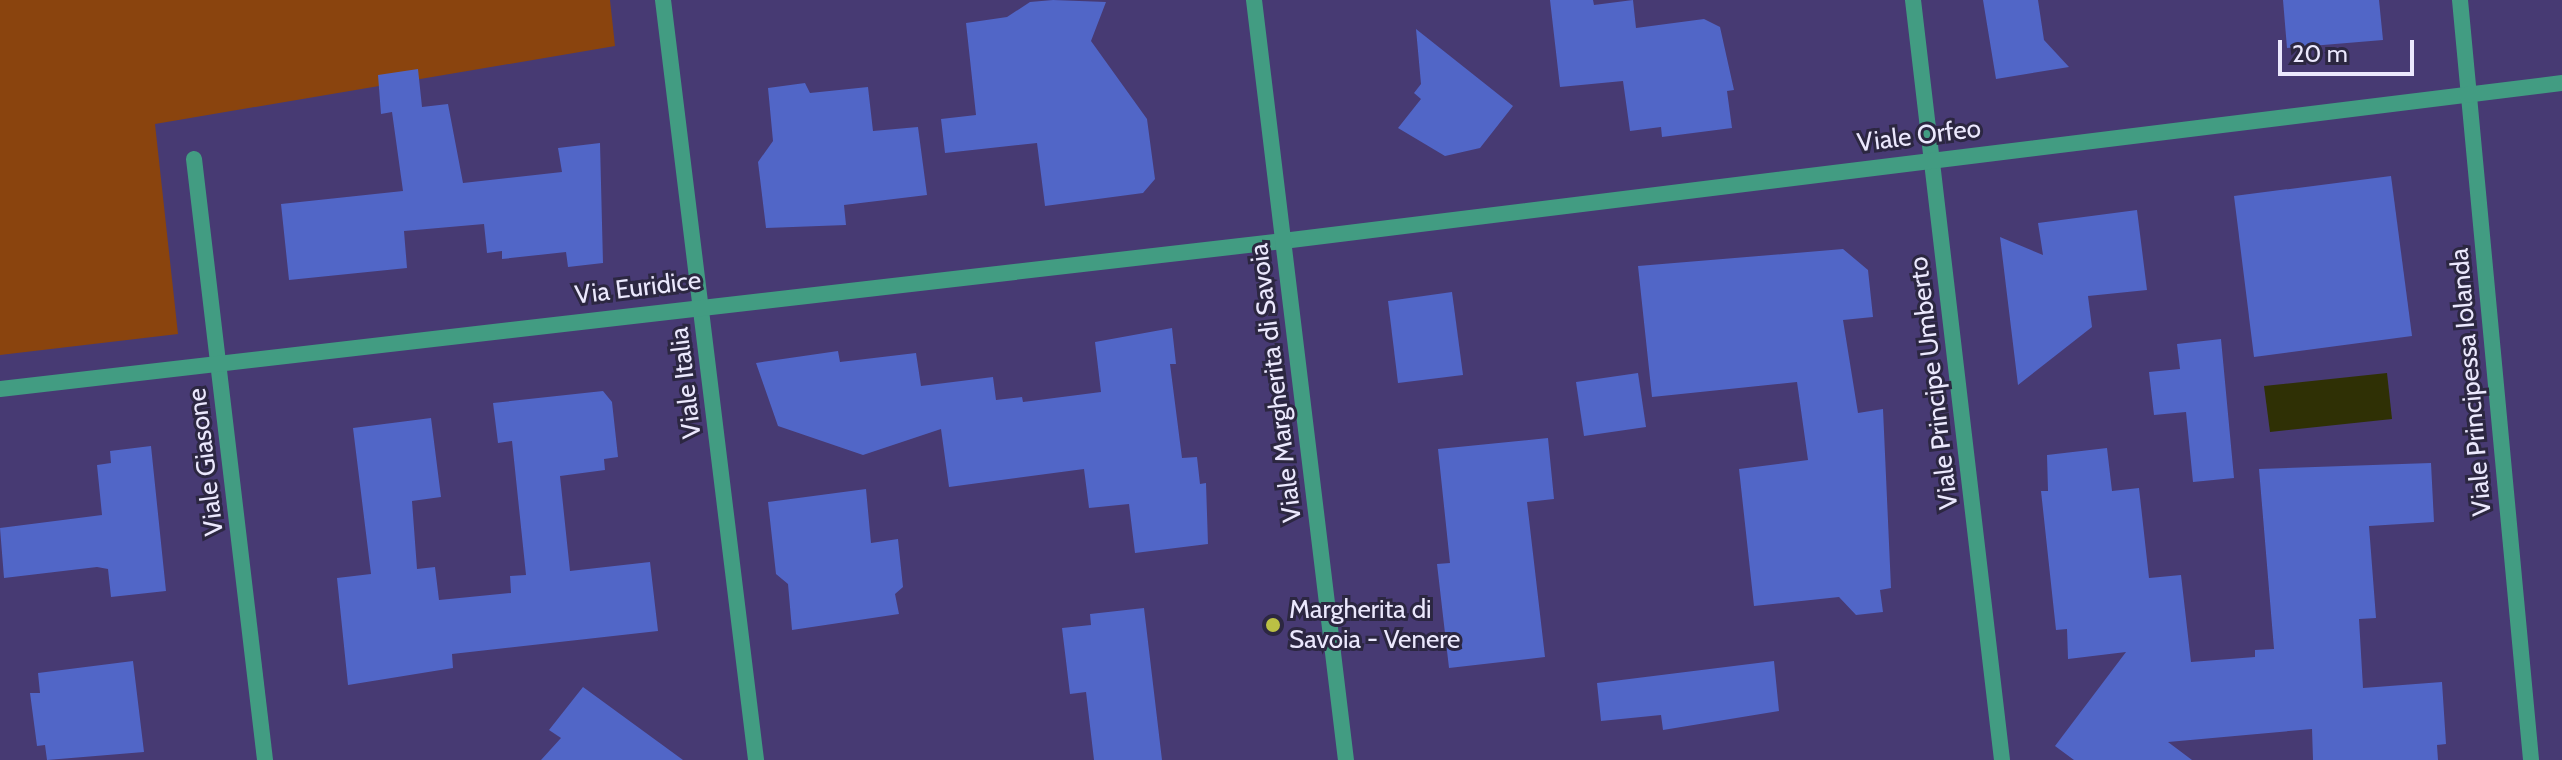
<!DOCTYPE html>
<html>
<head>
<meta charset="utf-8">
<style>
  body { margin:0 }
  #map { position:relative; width:2562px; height:760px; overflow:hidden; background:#473a73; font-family:Cabin,sans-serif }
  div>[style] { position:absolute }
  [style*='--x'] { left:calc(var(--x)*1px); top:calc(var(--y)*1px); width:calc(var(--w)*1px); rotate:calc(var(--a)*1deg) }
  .green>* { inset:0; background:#8a440e }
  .water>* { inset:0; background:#2f3005 }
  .building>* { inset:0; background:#5166c7 }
  .minor>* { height:16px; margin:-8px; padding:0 8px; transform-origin:8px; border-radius:8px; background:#429c82 }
  .tertiary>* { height:16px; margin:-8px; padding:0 8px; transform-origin:8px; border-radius:8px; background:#429c82 }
  .dots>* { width:22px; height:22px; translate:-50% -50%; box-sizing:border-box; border:4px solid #2c2741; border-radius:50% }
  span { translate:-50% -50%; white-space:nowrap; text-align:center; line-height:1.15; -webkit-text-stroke:6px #2c2741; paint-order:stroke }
  .street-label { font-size:26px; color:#ebe8fd }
  .poi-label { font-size:26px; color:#ebe8fd }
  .left { translate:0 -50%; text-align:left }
  .scale { position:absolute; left:2278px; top:40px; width:136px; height:36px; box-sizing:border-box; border:4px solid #ebe8fd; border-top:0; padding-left:10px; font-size:24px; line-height:28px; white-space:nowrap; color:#ebe8fd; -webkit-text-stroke:6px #2c2741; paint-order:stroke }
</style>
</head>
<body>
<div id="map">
  <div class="green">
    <div style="clip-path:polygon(0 0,610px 0,615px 46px,155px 124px,178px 334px,0 355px)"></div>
  </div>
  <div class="water">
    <div style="clip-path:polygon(2387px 373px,2392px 419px,2270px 432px,2264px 386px)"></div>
  </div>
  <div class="building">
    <div style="clip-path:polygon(1053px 0,1106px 2px,1091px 41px,1147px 119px,1155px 179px,1143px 193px,1045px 206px,1037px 143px,945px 153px,941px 119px,976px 115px,966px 23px,1007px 17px,1030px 2px)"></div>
    <div style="clip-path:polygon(1550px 0,1593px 0,1594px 5px,1633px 0,1636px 28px,1704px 19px,1720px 27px,1734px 90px,1727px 91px,1732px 128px,1662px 137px,1661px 127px,1630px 131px,1623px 81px,1560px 87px)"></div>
    <div style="clip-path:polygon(1983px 0,2038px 0,2044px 40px,2069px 67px,1996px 79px)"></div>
    <div style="clip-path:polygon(2283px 0,2379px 0,2383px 40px,2287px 48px)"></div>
    <div style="clip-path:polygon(1416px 29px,1513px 106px,1480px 148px,1445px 156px,1398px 128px,1421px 99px,1414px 93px,1421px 84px)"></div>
    <div style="clip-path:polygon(418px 69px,422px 107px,448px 104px,463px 183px,562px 172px,558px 148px,600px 143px,603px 263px,568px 267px,566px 252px,502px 259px,502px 251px,487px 253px,484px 224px,404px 231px,407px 268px,289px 280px,281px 204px,403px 191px,392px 112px,381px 114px,378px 75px)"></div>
    <div style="clip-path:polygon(805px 83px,810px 93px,868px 87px,873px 131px,918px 127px,927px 195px,844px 205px,846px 225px,766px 228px,758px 162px,773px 141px,768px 88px)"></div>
    <div style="clip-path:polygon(2391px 176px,2412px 336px,2254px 357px,2234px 196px)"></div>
    <div style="clip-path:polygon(2137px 210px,2147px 290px,2088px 296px,2092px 327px,2018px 385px,2000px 237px,2043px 255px,2038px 223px)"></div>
    <div style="clip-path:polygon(1843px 249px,1868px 270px,1873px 317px,1843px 320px,1858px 413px,1883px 409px,1891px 588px,1880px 590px,1883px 612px,1856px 615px,1839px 597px,1754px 606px,1739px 469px,1808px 460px,1797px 382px,1652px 397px,1638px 266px)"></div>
    <div style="clip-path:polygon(1452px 292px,1463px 375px,1398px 383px,1388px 301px)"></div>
    <div style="clip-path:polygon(1172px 328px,1176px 364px,1170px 364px,1182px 458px,1197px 457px,1200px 484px,1206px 483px,1208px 544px,1135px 553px,1129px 504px,1089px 508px,1084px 469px,949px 487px,941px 429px,863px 455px,778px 426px,756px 363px,838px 351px,840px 362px,916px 353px,921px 386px,993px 377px,996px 400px,1022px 397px,1023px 402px,1101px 392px,1095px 342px)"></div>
    <div style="clip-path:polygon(2221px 339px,2234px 478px,2193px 482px,2186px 412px,2154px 415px,2149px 372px,2180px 369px,2177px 344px)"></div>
    <div style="clip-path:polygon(1638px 373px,1646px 427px,1584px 436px,1576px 382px)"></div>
    <div style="clip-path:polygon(603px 391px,612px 402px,618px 457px,604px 459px,605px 470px,560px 476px,570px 571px,650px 562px,658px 631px,452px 654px,453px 668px,348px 685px,337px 578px,371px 574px,353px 428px,431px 418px,441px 497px,412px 501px,417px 569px,435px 567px,439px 600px,511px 593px,510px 576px,526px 575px,512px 441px,498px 443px,493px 403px)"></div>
    <div style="clip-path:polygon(1548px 438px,1554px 499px,1527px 502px,1545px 657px,1449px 668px,1437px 564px,1450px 563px,1438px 449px)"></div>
    <div style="clip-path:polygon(151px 446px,166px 591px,111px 597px,108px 569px,97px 567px,4px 578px,0 528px,102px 515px,97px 465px,111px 463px,110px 451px)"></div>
    <div style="clip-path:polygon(2107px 448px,2112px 491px,2139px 488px,2149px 578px,2181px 575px,2191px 662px,2255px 657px,2255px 650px,2274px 649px,2259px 469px,2431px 463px,2434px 522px,2369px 526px,2376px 618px,2359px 619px,2363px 688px,2442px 682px,2446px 744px,2437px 745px,2438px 760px,2313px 760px,2312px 729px,2168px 742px,2192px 760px,2074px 760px,2055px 746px,2126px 652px,2068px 659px,2067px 629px,2056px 630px,2041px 491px,2048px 491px,2047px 455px)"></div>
    <div style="clip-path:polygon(866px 489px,871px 543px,898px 539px,903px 587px,895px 594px,899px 614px,792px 630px,788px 584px,776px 574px,768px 502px)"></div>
    <div style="clip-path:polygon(1144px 608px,1162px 760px,1094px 760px,1086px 692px,1070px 694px,1062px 628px,1091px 625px,1090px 614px)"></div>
    <div style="clip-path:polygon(133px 661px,144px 752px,47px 760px,45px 745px,37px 746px,30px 693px,40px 693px,38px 673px)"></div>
    <div style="clip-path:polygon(1774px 661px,1779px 711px,1663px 730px,1661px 715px,1601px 721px,1597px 683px)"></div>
    <div style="clip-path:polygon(583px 687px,683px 760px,541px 760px,561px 738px,549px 730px)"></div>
  </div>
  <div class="minor">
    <div style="--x:663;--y:0;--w:766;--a:83.02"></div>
    <div style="--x:1913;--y:0;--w:765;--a:83.32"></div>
    <div style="--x:2460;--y:0;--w:763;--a:84.66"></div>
    <div style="--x:194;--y:159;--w:605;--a:83.26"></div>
    <div style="--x:0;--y:389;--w:1292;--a:-6.58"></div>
    <div style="--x:1283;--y:241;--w:1289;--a:-7.04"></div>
  </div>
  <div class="tertiary">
    <div style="--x:1254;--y:0;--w:766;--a:83.1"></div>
  </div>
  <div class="dots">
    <div style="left:1273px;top:625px;background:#bbc044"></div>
  </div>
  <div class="street-label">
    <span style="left:1919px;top:136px;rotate:-7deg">Viale Orfeo</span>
    <span style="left:638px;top:288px;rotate:-7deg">Via Euridice</span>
    <span style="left:2471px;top:382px;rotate:-95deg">Viale Principessa Iolanda</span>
    <span style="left:686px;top:383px;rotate:-97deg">Viale Italia</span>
    <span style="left:1276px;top:383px;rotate:-97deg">Viale Margherita di Savoia</span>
    <span style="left:1934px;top:383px;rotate:-97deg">Viale Principe Umberto</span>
    <span style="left:206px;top:462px;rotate:-97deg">Viale Giasone</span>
  </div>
  <div class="poi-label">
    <span class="left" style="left:1289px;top:625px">Margherita di<br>Savoia - Venere</span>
  </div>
  <div class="scale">20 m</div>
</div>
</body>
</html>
